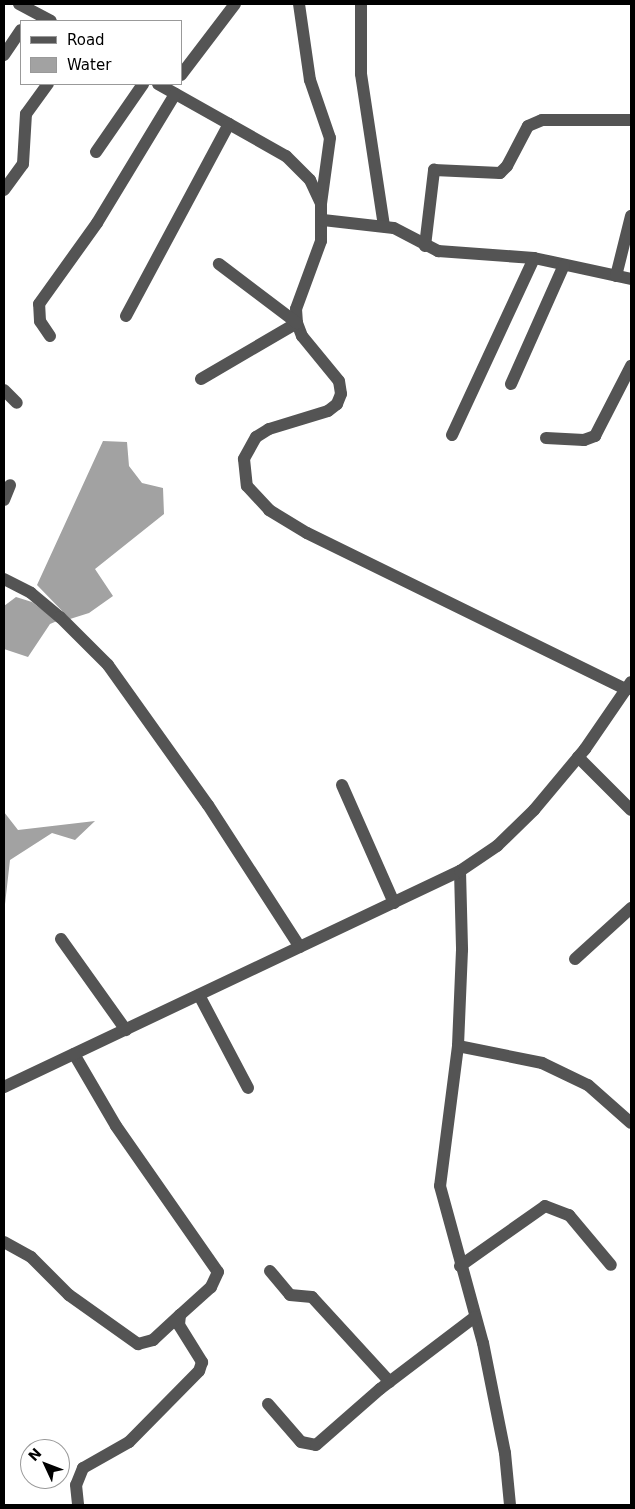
<!DOCTYPE html>
<html>
<head>
<meta charset="utf-8">
<style>
  body { margin:0 }
  #map { position:relative; width:635px; height:1509px; overflow:hidden; background:#fff; font-family:"DejaVu Sans",sans-serif }
  div>[style] { position:absolute }
  [style*='--x'] { left:calc(var(--x)*1px); top:calc(var(--y)*1px); width:calc(var(--w)*1px); rotate:calc(var(--a)*1deg) }
  .water>* { inset:0; background:#a2a2a2 }
  .minor>* { height:12px; margin:-6px; padding:0 6px; transform-origin:6px; border-radius:6px; background:#545454 }
  span { translate:-50% -50%; white-space:nowrap; text-align:center; line-height:1.15; -webkit-text-stroke:4px #fff; paint-order:stroke }
  .frame { position:absolute; inset:0; border:5px solid #000; pointer-events:none }
  .legend { position:absolute; left:20px; top:20px; width:162px; height:65px; box-sizing:border-box; background:#fff; border:1px solid #999; margin:0; padding:6px 9px; list-style:none; font-size:15px; color:#000 }
  .legend li { display:flex; align-items:center; gap:10px; height:25px }
  .legend b { width:25px; border:1px solid #999 }
  .north { position:absolute; left:20px; top:1439px; width:50px; height:50px; box-sizing:border-box; background:#fff; border:1px solid #999; border-radius:50%; rotate:313deg; font-size:14px; font-weight:700; line-height:20px; text-align:center; color:#000 }
  .north::after { content:''; display:block; margin:auto; width:18px; height:22px; background:#000; clip-path:polygon(50% 0,100% 100%,50% 72%,0 100%) }
</style>
</head>
<body>
<div id="map">
  <div class="water">
    <div style="clip-path:polygon(103px 441px,127px 442px,129px 466px,142px 483px,163px 488px,164px 514px,95px 569px,113px 596px,89px 613px,70px 619px,37px 585px)"></div>
    <div style="clip-path:polygon(16px 597px,32px 602px,57px 621px,50px 624px,28px 657px,4px 649px,4px 606px)"></div>
    <div style="clip-path:polygon(4px 812px,18px 830px,95px 821px,75px 840px,52px 833px,10px 860px,4px 913px)"></div>
  </div>
  <div class="minor">
    <div style="--x:19;--y:4;--w:36;--a:28"></div>
    <div style="--x:299;--y:4;--w:77;--a:81.8"></div>
    <div style="--x:310;--y:80;--w:61;--a:71"></div>
    <div style="--x:330;--y:138;--w:67;--a:97.8"></div>
    <div style="--x:361;--y:4;--w:70;--a:90"></div>
    <div style="--x:361;--y:74;--w:154;--a:81.4"></div>
    <div style="--x:4;--y:55;--w:30;--a:-56"></div>
    <div style="--x:181;--y:75;--w:89;--a:-52.7"></div>
    <div style="--x:158;--y:84;--w:147;--a:29.4"></div>
    <div style="--x:286;--y:156;--w:34;--a:45"></div>
    <div style="--x:310;--y:180;--w:26;--a:65"></div>
    <div style="--x:321;--y:204;--w:37;--a:90"></div>
    <div style="--x:321;--y:241;--w:72;--a:110.2"></div>
    <div style="--x:296;--y:309;--w:14;--a:86"></div>
    <div style="--x:297;--y:323;--w:14;--a:69"></div>
    <div style="--x:302;--y:336;--w:58;--a:50.6"></div>
    <div style="--x:339;--y:381;--w:13;--a:81"></div>
    <div style="--x:341;--y:394;--w:11;--a:112"></div>
    <div style="--x:337;--y:404;--w:11;--a:142"></div>
    <div style="--x:328;--y:411;--w:62;--a:163"></div>
    <div style="--x:269;--y:429;--w:15;--a:148"></div>
    <div style="--x:256;--y:437;--w:25;--a:119"></div>
    <div style="--x:244;--y:459;--w:27;--a:84"></div>
    <div style="--x:247;--y:486;--w:33;--a:47"></div>
    <div style="--x:269;--y:510;--w:44;--a:31.2"></div>
    <div style="--x:307;--y:533;--w:356;--a:26.1"></div>
    <div style="--x:96;--y:152;--w:83;--a:-55.3"></div>
    <div style="--x:4;--y:190;--w:32;--a:-54"></div>
    <div style="--x:23;--y:164;--w:50;--a:-86.6"></div>
    <div style="--x:26;--y:114;--w:37;--a:-54"></div>
    <div style="--x:323;--y:220;--w:71;--a:6.4"></div>
    <div style="--x:394;--y:228;--w:50;--a:27.6"></div>
    <div style="--x:438;--y:251;--w:96;--a:4.2"></div>
    <div style="--x:534;--y:258;--w:99;--a:12.2"></div>
    <div style="--x:425;--y:246;--w:77;--a:-83.2"></div>
    <div style="--x:434;--y:170;--w:66;--a:2.6"></div>
    <div style="--x:500;--y:173;--w:10;--a:-45"></div>
    <div style="--x:507;--y:166;--w:45;--a:-62.3"></div>
    <div style="--x:528;--y:126;--w:15;--a:-23"></div>
    <div style="--x:542;--y:120;--w:89;--a:0"></div>
    <div style="--x:616;--y:276;--w:62;--a:-76"></div>
    <div style="--x:126;--y:316;--w:218;--a:-61.8"></div>
    <div style="--x:50;--y:336;--w:18;--a:-124"></div>
    <div style="--x:40;--y:321;--w:17;--a:-93"></div>
    <div style="--x:39;--y:304;--w:100;--a:-54.4"></div>
    <div style="--x:97;--y:223;--w:151;--a:-58.8"></div>
    <div style="--x:201;--y:379;--w:111;--a:-30.3"></div>
    <div style="--x:297;--y:323;--w:98;--a:-142.9"></div>
    <div style="--x:511;--y:384;--w:130;--a:-66"></div>
    <div style="--x:4;--y:390;--w:18;--a:45"></div>
    <div style="--x:452;--y:435;--w:195;--a:-65.1"></div>
    <div style="--x:546;--y:438;--w:38;--a:3"></div>
    <div style="--x:584;--y:440;--w:12;--a:-20"></div>
    <div style="--x:595;--y:436;--w:79;--a:-62.8"></div>
    <div style="--x:4;--y:500;--w:16;--a:-68"></div>
    <div style="--x:4;--y:579;--w:30;--a:27"></div>
    <div style="--x:31;--y:593;--w:38;--a:40"></div>
    <div style="--x:60;--y:617;--w:68;--a:45"></div>
    <div style="--x:108;--y:665;--w:172;--a:54.5"></div>
    <div style="--x:208;--y:805;--w:169;--a:57.1"></div>
    <div style="--x:578;--y:757;--w:75;--a:45"></div>
    <div style="--x:342;--y:785;--w:129;--a:66.2"></div>
    <div style="--x:460;--y:871;--w:79;--a:88.5"></div>
    <div style="--x:462;--y:950;--w:96;--a:92.4"></div>
    <div style="--x:458;--y:1046;--w:141;--a:97.3"></div>
    <div style="--x:440;--y:1186;--w:163;--a:74.7"></div>
    <div style="--x:483;--y:1343;--w:112;--a:78.7"></div>
    <div style="--x:505;--y:1453;--w:52;--a:84.5"></div>
    <div style="--x:61;--y:939;--w:112;--a:54.5"></div>
    <div style="--x:575;--y:959;--w:76;--a:-42.3"></div>
    <div style="--x:199;--y:995;--w:105;--a:62.2"></div>
    <div style="--x:458;--y:1046;--w:86;--a:11.4"></div>
    <div style="--x:542;--y:1063;--w:51;--a:25.6"></div>
    <div style="--x:588;--y:1085;--w:57;--a:41.5"></div>
    <div style="--x:74;--y:1054;--w:83;--a:59.7"></div>
    <div style="--x:116;--y:1126;--w:178;--a:55.1"></div>
    <div style="--x:218;--y:1272;--w:17;--a:115"></div>
    <div style="--x:211;--y:1287;--w:42;--a:137.9"></div>
    <div style="--x:180;--y:1315;--w:10;--a:96"></div>
    <div style="--x:179;--y:1325;--w:44;--a:58.1"></div>
    <div style="--x:202;--y:1362;--w:9;--a:108"></div>
    <div style="--x:199;--y:1371;--w:100;--a:134.6"></div>
    <div style="--x:129;--y:1442;--w:53;--a:150.5"></div>
    <div style="--x:83;--y:1468;--w:18;--a:112"></div>
    <div style="--x:76;--y:1485;--w:20;--a:84"></div>
    <div style="--x:4;--y:1087;--w:505;--a:-25.35"></div>
    <div style="--x:460;--y:871;--w:45;--a:-34"></div>
    <div style="--x:497;--y:846;--w:52;--a:-44.2"></div>
    <div style="--x:534;--y:810;--w:80;--a:-50.1"></div>
    <div style="--x:585;--y:749;--w:81;--a:-55.5"></div>
    <div style="--x:4;--y:1242;--w:31;--a:29"></div>
    <div style="--x:31;--y:1257;--w:54;--a:45"></div>
    <div style="--x:69;--y:1295;--w:85;--a:35.4"></div>
    <div style="--x:138;--y:1344;--w:16;--a:-15"></div>
    <div style="--x:153;--y:1340;--w:37;--a:-43"></div>
    <div style="--x:460;--y:1266;--w:104;--a:-35.2"></div>
    <div style="--x:545;--y:1206;--w:26;--a:21"></div>
    <div style="--x:569;--y:1215;--w:65;--a:50"></div>
    <div style="--x:270;--y:1271;--w:31;--a:50"></div>
    <div style="--x:290;--y:1295;--w:22;--a:5"></div>
    <div style="--x:312;--y:1297;--w:115;--a:47.5"></div>
    <div style="--x:268;--y:1404;--w:50;--a:49"></div>
    <div style="--x:301;--y:1442;--w:15;--a:11"></div>
    <div style="--x:316;--y:1445;--w:85;--a:-41.2"></div>
    <div style="--x:380;--y:1389;--w:119;--a:-37.2"></div>
  </div>
  <div class="frame"></div>
  <ul class="legend">
  <li><b style="height:6px;background:#545454"></b>Road</li>
  <li><b style="height:14px;background:#a2a2a2"></b>Water</li>
  </ul>
  <div class="north">N</div>
</div>
</body>
</html>
